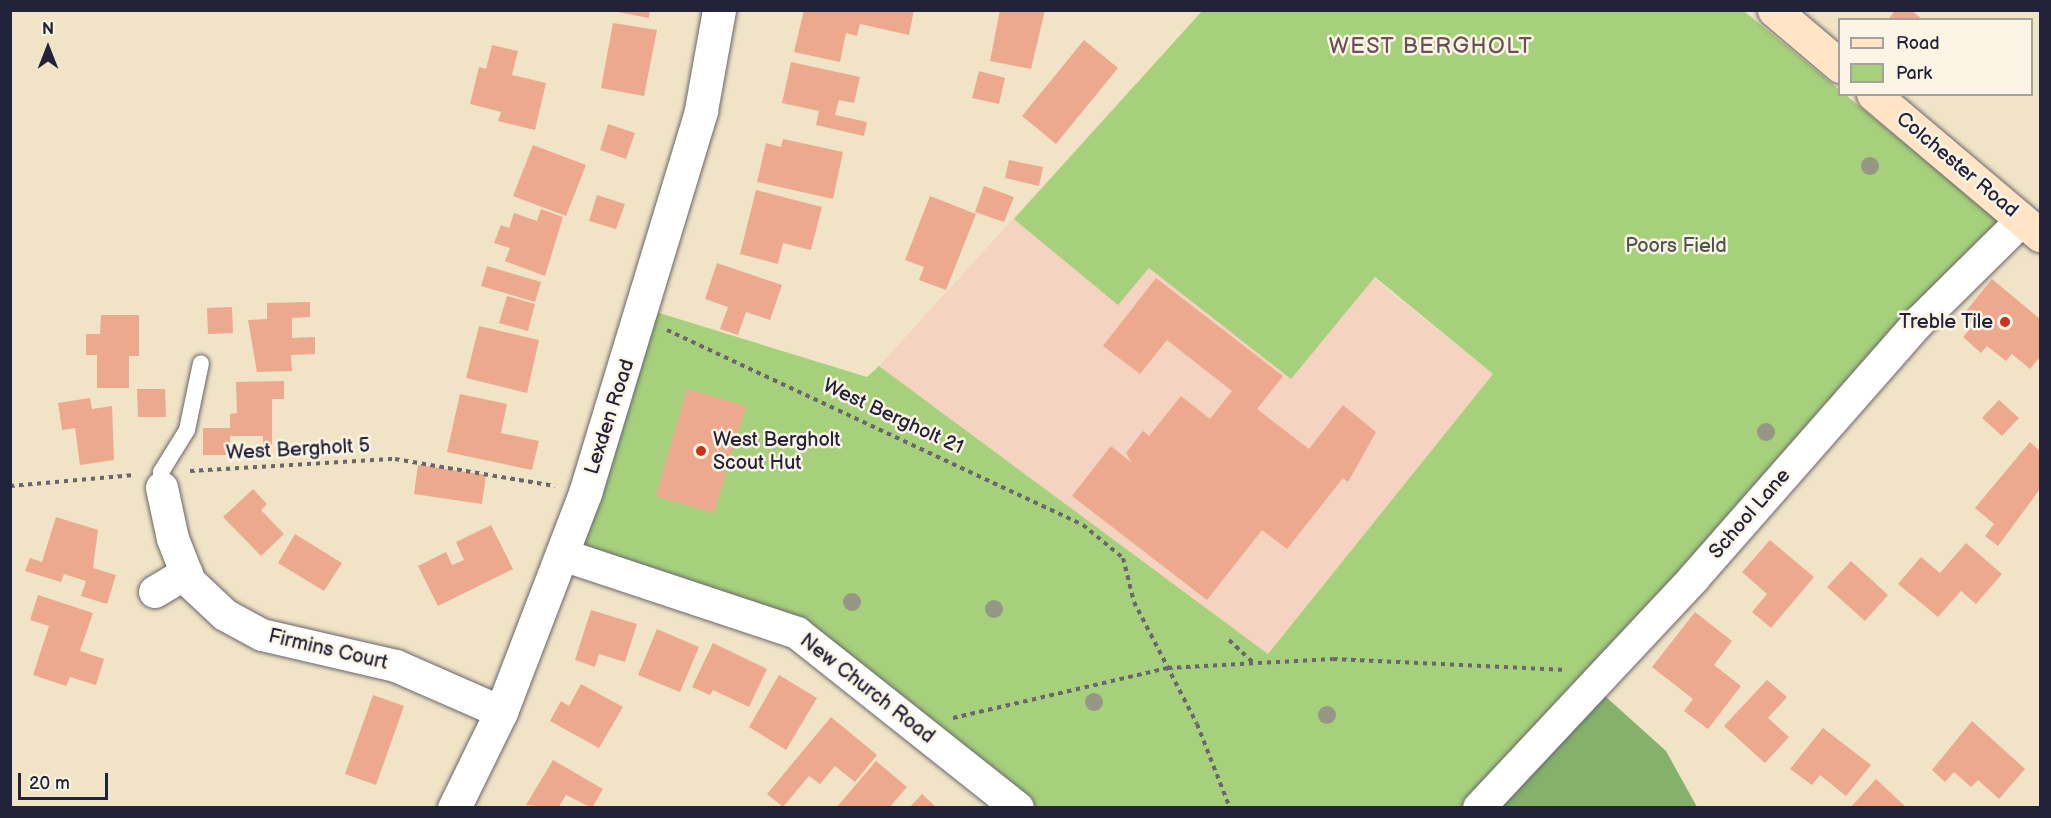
<!DOCTYPE html>
<html>
<head>
<meta charset="utf-8">
<style>
  body { margin:0 }
  #map { position:relative; width:2051px; height:818px; overflow:hidden; background:#f1e4c6; font-family:"Balsamiq Sans",sans-serif }
  div>[style] { position:absolute }
  [style*='--x'] { left:calc(var(--x)*1px); top:calc(var(--y)*1px); width:calc(var(--w)*1px); rotate:calc(var(--a)*1deg) }
  .built>* { inset:0; background:#f4d3c1 }
  .green>* { inset:0; background:#a6d07c }
  .forest>* { inset:0; background:#84b26c }
  .building>* { inset:0; background:#eca98e }
  .path>* { height:4px; margin-top:-2px; transform-origin:0; background:repeating-linear-gradient(90deg,#6a666c 0 4.5px,transparent 0 9px) }
  .roads { filter:drop-shadow(0 0 2px #6a666c) drop-shadow(0 0 2px #6a666c) }
  .service>* { height:16px; margin:-8px; padding:0 8px; transform-origin:8px; border-radius:8px; background:#fff }
  .minor>* { height:32px; margin:-16px; padding:0 16px; transform-origin:16px; border-radius:16px; background:#fff }
  .tertiary>* { height:33px; margin:-16.5px; padding:0 16.5px; transform-origin:16.5px; border-radius:16.5px; background:#fff }
  .secondary>* { height:33px; margin:-16.5px; padding:0 16.5px; transform-origin:16.5px; border-radius:16.5px; background:#ffe4c6 }
  .trees>* { width:18px; height:18px; margin:-9px; border-radius:50%; background:#959684 }
  .dots>* { width:16px; height:16px; translate:-50% -50%; box-sizing:border-box; border:3px solid #fcf5e5; border-radius:50% }
  span { translate:-50% -50%; white-space:nowrap; text-align:center; line-height:1.15; -webkit-text-stroke:5px #fcf5e5; paint-order:stroke }
  .street-label { font-size:20px; color:#22223b }
  .park-label { font-size:20px; color:#4a564e }
  .poi-label { font-size:20px; color:#22223b }
  .right { translate:-100% -50%; text-align:right }
  .left { translate:0 -50%; text-align:left }
  .quarter-label { font-size:22px; color:#695158; letter-spacing:1.5px }
  .frame { position:absolute; inset:0; border:12px solid #22223b; pointer-events:none }
  .legend { position:absolute; left:1838px; top:18px; width:195px; height:78px; box-sizing:border-box; background:#fcf5e5; border:2px solid #a5a1a1; margin:0; padding:8px 10px; list-style:none; font-size:18px; color:#22223b }
  .legend li { display:flex; align-items:center; gap:12px; height:30px }
  .legend b { width:30px; border:2px solid #a5a1a1 }
  .north { position:absolute; left:18px; top:18px; width:60px; height:60px; -webkit-text-stroke:4px #fcf5e5; paint-order:stroke; rotate:0deg; font-size:16px; font-weight:700; line-height:24px; text-align:center; color:#22223b }
  .north::after { content:''; display:block; margin:auto; width:21px; height:27px; background:#22223b; clip-path:polygon(50% 0,100% 100%,50% 72%,0 100%) }
  .scale { position:absolute; left:18px; top:773px; width:90px; height:27px; box-sizing:border-box; border:3px solid #22223b; border-top:0; padding-left:8px; font-size:18px; line-height:21px; white-space:nowrap; color:#22223b; -webkit-text-stroke:4px #fcf5e5; paint-order:stroke }
</style>
</head>
<body>
<div id="map">
  <div class="built">
    <div style="clip-path:polygon(1134px 86px,1493px 374px,1268px 654px,879px 366px)"></div>
  </div>
  <div class="green">
    <div style="clip-path:polygon(1202px 11px,1744px 11px,2002px 224px,1471px 807px,1034px 807px,792px 615px,573px 555px,656px 312px,867px 377px,879px 366px,1268px 654px,1493px 374px,1375px 277px,1291px 379px,1149px 268px,1118px 305px,1014px 219px)"></div>
  </div>
  <div class="forest">
    <div style="clip-path:polygon(1605px 696px,1666px 751px,1697px 807px,1489px 808px,1552px 734px)"></div>
  </div>
  <div class="building">
    <div style="clip-path:polygon(607px 10px,650px 10px,649px 18px)"></div>
    <div style="clip-path:polygon(804px 10px,914px 10px,909px 35px,860px 24px,857px 36px,846px 33px,840px 62px,794px 52px)"></div>
    <div style="clip-path:polygon(1000px 10px,1045px 10px,1031px 69px,990px 61px)"></div>
    <div style="clip-path:polygon(1895px 10px,1911px 10px,1923px 20px,1888px 20px)"></div>
    <div style="clip-path:polygon(613px 23px,657px 30px,644px 96px,601px 88px)"></div>
    <div style="clip-path:polygon(1084px 40px,1118px 68px,1056px 144px,1022px 116px)"></div>
    <div style="clip-path:polygon(492px 45px,518px 51px,512px 75px,546px 83px,535px 130px,498px 121px,501px 112px,470px 104px,479px 67px,486px 69px)"></div>
    <div style="clip-path:polygon(791px 62px,860px 77px,854px 103px,839px 100px,835px 115px,867px 122px,864px 136px,816px 125px,819px 111px,782px 103px)"></div>
    <div style="clip-path:polygon(979px 71px,1005px 78px,999px 104px,972px 98px)"></div>
    <div style="clip-path:polygon(608px 124px,635px 133px,626px 159px,600px 150px)"></div>
    <div style="clip-path:polygon(783px 139px,843px 152px,833px 199px,757px 182px,766px 143px,781px 147px)"></div>
    <div style="clip-path:polygon(533px 145px,586px 165px,566px 216px,513px 196px)"></div>
    <div style="clip-path:polygon(1009px 160px,1043px 167px,1039px 186px,1005px 178px)"></div>
    <div style="clip-path:polygon(984px 186px,1014px 197px,1004px 222px,975px 212px)"></div>
    <div style="clip-path:polygon(756px 190px,822px 207px,811px 250px,783px 243px,778px 264px,740px 254px)"></div>
    <div style="clip-path:polygon(597px 195px,625px 204px,616px 229px,589px 221px)"></div>
    <div style="clip-path:polygon(930px 196px,976px 214px,946px 290px,919px 280px,924px 267px,905px 260px)"></div>
    <div style="clip-path:polygon(541px 209px,563px 217px,545px 276px,505px 261px,510px 248px,494px 243px,501px 225px,509px 228px,514px 213px,537px 221px)"></div>
    <div style="clip-path:polygon(717px 263px,782px 285px,770px 320px,746px 312px,738px 335px,720px 329px,728px 307px,705px 299px)"></div>
    <div style="clip-path:polygon(487px 266px,541px 282px,535px 302px,481px 286px)"></div>
    <div style="clip-path:polygon(1156px 278px,1283px 376px,1257px 409px,1309px 449px,1343px 405px,1376px 432px,1348px 482px,1343px 478px,1287px 549px,1262px 530px,1207px 600px,1072px 496px,1111px 446px,1132px 463px,1126px 453px,1143px 431px,1149px 436px,1181px 396px,1210px 419px,1232px 391px,1167px 340px,1140px 374px,1103px 346px)"></div>
    <div style="clip-path:polygon(1992px 279px,2040px 319px,2040px 357px,2030px 369px,2012px 354px,2006px 361px,1987px 346px,1981px 353px,1963px 337px,1973px 325px,1962px 316px)"></div>
    <div style="clip-path:polygon(507px 296px,535px 304px,528px 331px,499px 323px)"></div>
    <div style="clip-path:polygon(310px 302px,310px 317px,292px 318px,292px 338px,315px 337px,315px 354px,291px 355px,292px 371px,257px 372px,248px 320px,267px 319px,267px 303px)"></div>
    <div style="clip-path:polygon(232px 307px,233px 333px,208px 334px,207px 308px)"></div>
    <div style="clip-path:polygon(101px 315px,139px 315px,139px 356px,129px 356px,129px 388px,97px 388px,97px 355px,86px 355px,86px 334px,100px 334px)"></div>
    <div style="clip-path:polygon(479px 326px,539px 340px,527px 393px,466px 378px)"></div>
    <div style="clip-path:polygon(284px 381px,284px 399px,272px 399px,272px 446px,263px 446px,263px 436px,230px 436px,230px 455px,203px 455px,203px 428px,230px 428px,230px 414px,237px 413px,236px 382px)"></div>
    <div style="clip-path:polygon(137px 389px,165px 389px,166px 417px,138px 417px)"></div>
    <div style="clip-path:polygon(687px 389px,746px 406px,714px 513px,656px 496px)"></div>
    <div style="clip-path:polygon(460px 394px,507px 404px,501px 433px,539px 441px,532px 470px,447px 452px)"></div>
    <div style="clip-path:polygon(90px 398px,92px 409px,112px 406px,114px 460px,80px 465px,75px 428px,62px 430px,58px 403px)"></div>
    <div style="clip-path:polygon(1999px 400px,2019px 418px,2002px 436px,1982px 418px)"></div>
    <div style="clip-path:polygon(2030px 442px,2040px 451px,2040px 489px,1998px 546px,1985px 536px,1994px 524px,1975px 508px)"></div>
    <div style="clip-path:polygon(418px 465px,486px 475px,482px 504px,414px 494px)"></div>
    <div style="clip-path:polygon(253px 489px,267px 504px,261px 510px,284px 534px,261px 556px,223px 517px)"></div>
    <div style="clip-path:polygon(56px 517px,98px 530px,93px 568px,116px 575px,107px 604px,81px 596px,86px 581px,64px 574px,61px 582px,25px 571px,30px 558px,42px 562px)"></div>
    <div style="clip-path:polygon(491px 525px,513px 569px,438px 606px,418px 566px,446px 552px,452px 565px,464px 560px,456px 542px)"></div>
    <div style="clip-path:polygon(295px 534px,342px 563px,324px 591px,278px 563px)"></div>
    <div style="clip-path:polygon(1770px 540px,1814px 577px,1771px 628px,1752px 612px,1767px 594px,1742px 572px)"></div>
    <div style="clip-path:polygon(1966px 543px,2002px 574px,1976px 604px,1961px 591px,1938px 617px,1898px 584px,1921px 557px,1940px 573px)"></div>
    <div style="clip-path:polygon(1851px 561px,1888px 595px,1865px 621px,1827px 587px)"></div>
    <div style="clip-path:polygon(38px 595px,93px 613px,80px 651px,104px 659px,96px 685px,70px 677px,66px 686px,33px 675px,49px 626px,30px 620px)"></div>
    <div style="clip-path:polygon(591px 610px,637px 624px,625px 662px,599px 654px,595px 667px,575px 660px)"></div>
    <div style="clip-path:polygon(1695px 612px,1732px 641px,1714px 665px,1741px 686px,1708px 729px,1684px 711px,1693px 699px,1652px 667px)"></div>
    <div style="clip-path:polygon(657px 629px,699px 647px,680px 692px,638px 675px)"></div>
    <div style="clip-path:polygon(713px 643px,767px 669px,749px 707px,713px 690px,710px 695px,692px 687px)"></div>
    <div style="clip-path:polygon(779px 675px,817px 698px,786px 750px,749px 727px)"></div>
    <div style="clip-path:polygon(1767px 680px,1787px 697px,1768px 718px,1789px 737px,1765px 763px,1724px 726px)"></div>
    <div style="clip-path:polygon(581px 684px,623px 707px,599px 748px,550px 721px,561px 701px,569px 706px)"></div>
    <div style="clip-path:polygon(373px 695px,404px 706px,376px 785px,345px 774px)"></div>
    <div style="clip-path:polygon(831px 717px,877px 755px,855px 782px,835px 766px,820px 784px,809px 776px,783px 807px,767px 794px)"></div>
    <div style="clip-path:polygon(1972px 721px,2025px 769px,1999px 799px,1978px 780px,1971px 787px,1954px 772px,1945px 782px,1932px 770px)"></div>
    <div style="clip-path:polygon(1823px 728px,1871px 765px,1846px 796px,1820px 775px,1812px 785px,1790px 769px)"></div>
    <div style="clip-path:polygon(553px 760px,603px 789px,592px 808px,566px 795px,558px 808px,526px 805px)"></div>
    <div style="clip-path:polygon(876px 761px,907px 787px,889px 808px,836px 808px)"></div>
    <div style="clip-path:polygon(1876px 779px,1907px 808px,1850px 808px)"></div>
    <div style="clip-path:polygon(922px 794px,937px 808px,909px 808px)"></div>
  </div>
  <div class="path">
    <div style="--x:667;--y:330;--w:459;--a:25.1"></div>
    <div style="--x:1083;--y:525;--w:52;--a:39.5"></div>
    <div style="--x:1123;--y:558;--w:45;--a:76"></div>
    <div style="--x:1134;--y:602;--w:137;--a:62.7"></div>
    <div style="--x:1197;--y:724;--w:90;--a:68.6"></div>
    <div style="--x:190;--y:471;--w:205;--a:-3.4"></div>
    <div style="--x:395;--y:459;--w:162;--a:9.6"></div>
    <div style="--x:10;--y:486;--w:125;--a:-5"></div>
    <div style="--x:1229;--y:640;--w:34;--a:43"></div>
    <div style="--x:953;--y:718;--w:221;--a:-13.1"></div>
    <div style="--x:1168;--y:668;--w:165;--a:-3.1"></div>
    <div style="--x:1333;--y:659;--w:234;--a:2.7"></div>
  </div>
  <div class="roads">
    <div class="service">
      <div style="--x:162;--y:488;--w:16;--a:-94"></div>
      <div style="--x:161;--y:472;--w:49;--a:-58.2"></div>
      <div style="--x:187;--y:430;--w:68;--a:-78.2"></div>
    </div>
    <div class="minor">
      <div style="--x:162;--y:488;--w:52;--a:77.8"></div>
      <div style="--x:173;--y:539;--w:46;--a:68.4"></div>
      <div style="--x:190;--y:582;--w:48;--a:43.3"></div>
      <div style="--x:225;--y:615;--w:42;--a:28.4"></div>
      <div style="--x:262;--y:635;--w:138;--a:13"></div>
      <div style="--x:396;--y:666;--w:115;--a:23.7"></div>
      <div style="--x:563;--y:555;--w:247;--a:18.4"></div>
      <div style="--x:797;--y:633;--w:282;--a:38.4"></div>
      <div style="--x:155;--y:592;--w:37;--a:-31"></div>
      <div style="--x:1479;--y:808;--w:315;--a:-46.9"></div>
      <div style="--x:1694;--y:578;--w:341;--a:-48.7"></div>
      <div style="--x:1919;--y:322;--w:145;--a:-44.7"></div>
    </div>
    <div class="tertiary">
      <div style="--x:454;--y:808;--w:107;--a:-63.9"></div>
      <div style="--x:501;--y:712;--w:235;--a:-69"></div>
      <div style="--x:585;--y:493;--w:400;--a:-73.1"></div>
      <div style="--x:701;--y:110;--w:102;--a:-79.8"></div>
    </div>
    <div class="secondary">
      <div style="--x:1774;--y:10;--w:87;--a:40.3"></div>
      <div style="--x:1873;--y:94;--w:219;--a:40.2"></div>
    </div>
  </div>
  <div class="trees">
    <div style="left:1870px;top:166px"></div>
    <div style="left:1766px;top:432px"></div>
    <div style="left:805px;top:441px"></div>
    <div style="left:852px;top:602px"></div>
    <div style="left:994px;top:609px"></div>
    <div style="left:1094px;top:702px"></div>
    <div style="left:1327px;top:715px"></div>
  </div>
  <div class="dots">
    <div style="left:2005px;top:322px;background:#c8321e"></div>
    <div style="left:701px;top:451px;background:#c8321e"></div>
  </div>
  <div class="street-label">
    <span style="left:1957px;top:165px;rotate:40deg">Colchester Road</span>
    <span style="left:610px;top:417px;rotate:-72deg">Lexden Road</span>
    <span style="left:893px;top:417px;rotate:25deg">West Bergholt 21</span>
    <span style="left:298px;top:450px;rotate:-3deg">West Bergholt 5</span>
    <span style="left:1750px;top:514px;rotate:-49deg">School Lane</span>
    <span style="left:328px;top:650px;rotate:13deg">Firmins Court</span>
    <span style="left:867px;top:689px;rotate:38deg">New Church Road</span>
  </div>
  <div class="park-label">
    <span style="left:1676px;top:246px">Poors Field</span>
  </div>
  <div class="poi-label">
    <span class="right" style="left:1993px;top:322px">Treble Tile</span>
    <span class="left" style="left:713px;top:452px">West Bergholt<br>Scout Hut</span>
  </div>
  <div class="quarter-label">
    <span style="left:1431px;top:47px">WEST BERGHOLT</span>
  </div>
  <div class="frame"></div>
  <ul class="legend">
  <li><b style="height:8px;background:#ffe4c6"></b>Road</li>
  <li><b style="height:16px;background:#a6d07c"></b>Park</li>
  </ul>
  <div class="north">N</div>
  <div class="scale">20 m</div>
</div>
</body>
</html>
